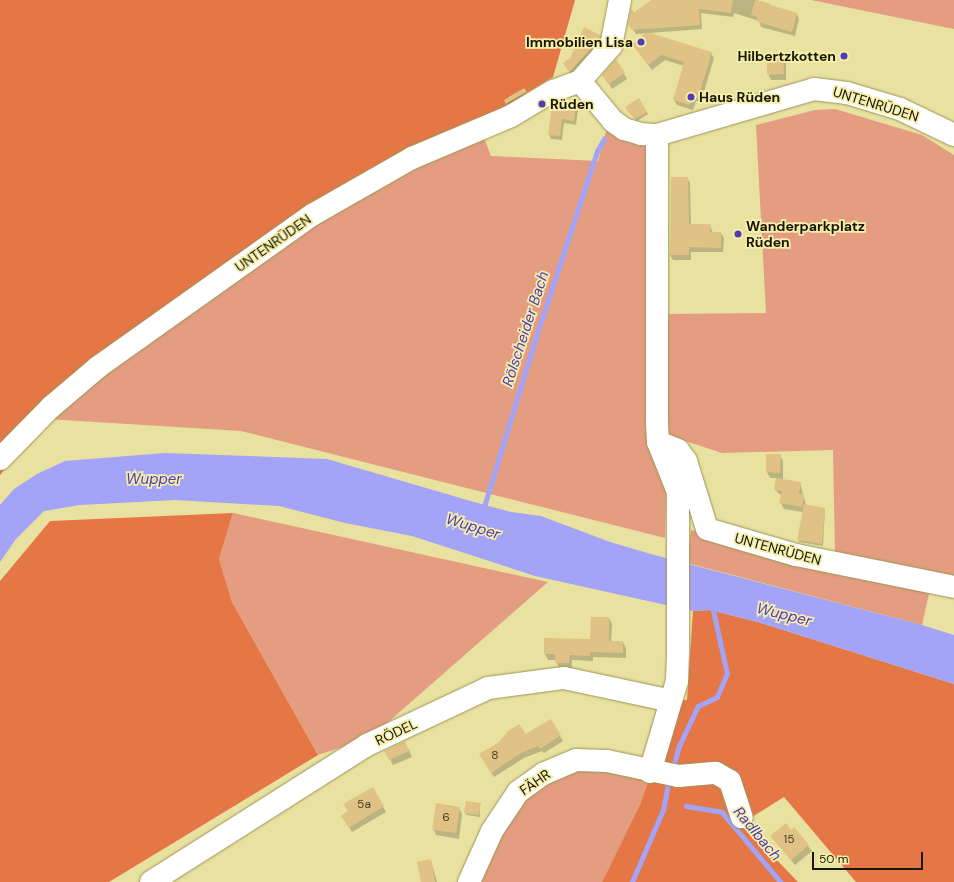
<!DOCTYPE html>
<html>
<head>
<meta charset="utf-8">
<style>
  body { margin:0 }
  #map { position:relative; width:954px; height:882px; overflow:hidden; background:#e8e1a0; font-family:"DM Sans",sans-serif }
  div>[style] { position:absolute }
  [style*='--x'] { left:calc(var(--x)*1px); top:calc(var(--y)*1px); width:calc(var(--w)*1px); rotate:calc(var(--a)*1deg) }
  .green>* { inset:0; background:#e49d80 }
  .forest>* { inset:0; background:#e57747 }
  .water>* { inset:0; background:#a3a3f8 }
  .shadow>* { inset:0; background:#0003 }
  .stream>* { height:4.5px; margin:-2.25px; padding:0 2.25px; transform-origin:2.25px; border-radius:2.25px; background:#a3a3f8 }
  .building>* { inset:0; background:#e1c286 }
  .roads { filter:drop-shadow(0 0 1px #9c9556) drop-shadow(0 0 1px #9c9556) }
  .minor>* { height:22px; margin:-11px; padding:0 11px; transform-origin:11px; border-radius:11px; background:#fff }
  .dots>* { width:11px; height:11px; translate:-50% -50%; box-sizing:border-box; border:2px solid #f5eeac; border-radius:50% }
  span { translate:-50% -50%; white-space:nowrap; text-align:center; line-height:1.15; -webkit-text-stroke:3.5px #f5eeac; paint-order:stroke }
  .number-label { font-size:12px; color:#4b4122 }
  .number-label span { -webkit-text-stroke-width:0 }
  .poi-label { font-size:14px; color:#191600; font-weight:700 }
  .right { translate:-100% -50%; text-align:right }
  .left { translate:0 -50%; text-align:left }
  .street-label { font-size:14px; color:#191600 }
  .water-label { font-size:15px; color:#4e3cb4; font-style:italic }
  .scale { position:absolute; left:812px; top:852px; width:111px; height:18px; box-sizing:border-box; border:2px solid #191600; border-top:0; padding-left:5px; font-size:12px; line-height:14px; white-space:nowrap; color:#191600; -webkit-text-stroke:3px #f5eeac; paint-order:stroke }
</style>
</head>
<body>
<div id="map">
  <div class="green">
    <div style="clip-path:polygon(811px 0,954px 0,954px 29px)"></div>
    <div style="clip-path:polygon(835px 109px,922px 135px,954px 155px,954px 579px,835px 554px,833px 450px,722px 453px,664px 434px,667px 314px,766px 313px,756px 125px,815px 110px)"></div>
    <div style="clip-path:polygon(607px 128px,650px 147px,650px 447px,666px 493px,665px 538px,241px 431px,47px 419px,315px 218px,482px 133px,491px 156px,598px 161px)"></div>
    <div style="clip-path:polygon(233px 513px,548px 582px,370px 738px,318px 755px,232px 602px,219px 559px)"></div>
    <div style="clip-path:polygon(691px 530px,930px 589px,922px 625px,687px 563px)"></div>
    <div style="clip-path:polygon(571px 768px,652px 774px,640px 806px,602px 882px,475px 882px,518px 799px)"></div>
  </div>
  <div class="forest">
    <div style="clip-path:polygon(0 0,575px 0,553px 77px,478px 122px,342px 192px,47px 419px,0 475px)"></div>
    <div style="clip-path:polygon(233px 513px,219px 559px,232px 602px,318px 755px,109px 882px,0 882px,0 581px,50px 521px)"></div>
    <div style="clip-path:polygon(710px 610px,758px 622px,954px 684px,954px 882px,856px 882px,784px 797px,747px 820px,773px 856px,798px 882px,602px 882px,640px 805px,678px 701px,687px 700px,693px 611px)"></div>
  </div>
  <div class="water">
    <div style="clip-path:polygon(165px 453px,327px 459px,474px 502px,511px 512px,541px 516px,610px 542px,658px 556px,922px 625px,954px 635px,954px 684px,758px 622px,710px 610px,693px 611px,535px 576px,412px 536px,345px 523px,279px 506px,175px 500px,80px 505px,44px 511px,16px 539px,0 562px,0 505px,14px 489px,37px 474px,65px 461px)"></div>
  </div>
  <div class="shadow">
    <div style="clip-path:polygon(653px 0,756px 0,770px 4px,772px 8px,797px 14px,799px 19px,795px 36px,761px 27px,759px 21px,734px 13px,733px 17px,701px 13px,702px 29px,636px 34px,629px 23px,634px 13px)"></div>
    <div style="clip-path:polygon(600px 35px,602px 40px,572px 75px,567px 68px)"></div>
    <div style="clip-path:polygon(636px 49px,711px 53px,714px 58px,701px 102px,696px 101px,693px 110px,677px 105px,674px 100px,684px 66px,665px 60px,652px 70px)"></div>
    <div style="clip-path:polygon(783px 53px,786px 59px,786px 80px,771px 80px,768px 74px)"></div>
    <div style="clip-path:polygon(616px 61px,627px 79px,612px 89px,607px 80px)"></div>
    <div style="clip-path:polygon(524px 90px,531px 101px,512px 112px,505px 100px)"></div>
    <div style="clip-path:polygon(638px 99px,648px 114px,637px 121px,627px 110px)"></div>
    <div style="clip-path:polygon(576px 105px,578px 110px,576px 125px,564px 123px,562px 140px,551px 139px,549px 134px,553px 106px)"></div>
    <div style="clip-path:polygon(687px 178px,690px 183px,691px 225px,710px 225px,713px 233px,721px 233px,724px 238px,723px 252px,691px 252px,691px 260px,673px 260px,670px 255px)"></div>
    <div style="clip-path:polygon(767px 455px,780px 455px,783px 461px,783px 480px,800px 483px,806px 505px,825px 509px,823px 546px,799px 542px,803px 512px,784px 509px,781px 503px,782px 496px,775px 490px,777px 478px,770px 478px,767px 472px)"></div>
    <div style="clip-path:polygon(609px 618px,612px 624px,611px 642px,623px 642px,626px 648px,626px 658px,593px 657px,593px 661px,572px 660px,572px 669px,559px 668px,556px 660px,548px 660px,545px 654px,545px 639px,591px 640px)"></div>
    <div style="clip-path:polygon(550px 720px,563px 741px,544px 753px,542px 751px,524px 758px,494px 777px,483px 759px)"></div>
    <div style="clip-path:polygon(408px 748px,412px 757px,393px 765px,386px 751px)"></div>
    <div style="clip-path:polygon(372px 788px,386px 812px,352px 832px,342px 816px)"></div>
    <div style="clip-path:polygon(480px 804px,480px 817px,467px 815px,465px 813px)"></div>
    <div style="clip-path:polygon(459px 808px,462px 814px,459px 839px,436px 835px,433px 829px)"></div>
    <div style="clip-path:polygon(794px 829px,812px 851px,795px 865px,771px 836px)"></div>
    <div style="clip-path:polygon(431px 861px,437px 882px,422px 882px)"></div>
  </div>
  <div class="stream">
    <div style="--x:483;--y:510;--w:175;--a:-73"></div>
    <div style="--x:534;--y:343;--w:202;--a:-71.8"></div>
    <div style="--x:597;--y:151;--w:14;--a:-60"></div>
    <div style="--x:673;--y:768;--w:23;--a:-75"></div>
    <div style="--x:679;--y:746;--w:44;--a:-64.6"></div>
    <div style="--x:698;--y:706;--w:21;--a:-25"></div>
    <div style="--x:717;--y:697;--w:25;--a:-67"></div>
    <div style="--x:727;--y:674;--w:70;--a:-102.4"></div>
    <div style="--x:686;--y:806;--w:36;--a:9"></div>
    <div style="--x:722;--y:812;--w:92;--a:49.9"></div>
    <div style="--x:632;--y:882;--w:78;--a:-66.7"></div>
    <div style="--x:663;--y:810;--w:32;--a:-79"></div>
  </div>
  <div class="building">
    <div style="clip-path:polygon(651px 0,733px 0,731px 13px,699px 9px,700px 25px,632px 30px,628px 24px,631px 8px,634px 12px)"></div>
    <div style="clip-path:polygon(755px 0,797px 13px,792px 32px,758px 22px,757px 17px,751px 15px)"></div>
    <div style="clip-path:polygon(584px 27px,600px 35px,599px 40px,569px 72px,563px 63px,570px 58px)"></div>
    <div style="clip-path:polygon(647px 32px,712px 52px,698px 98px,693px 96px,690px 105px,673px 100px,684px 62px,661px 55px,648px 65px,632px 44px)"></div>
    <div style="clip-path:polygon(783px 52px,784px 74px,767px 75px,767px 53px)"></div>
    <div style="clip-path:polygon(616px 59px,625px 73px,608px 84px,602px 75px)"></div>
    <div style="clip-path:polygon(524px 88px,527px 92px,506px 104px,504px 100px)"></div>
    <div style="clip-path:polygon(639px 98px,647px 112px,635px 119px,625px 107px)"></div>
    <div style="clip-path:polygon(560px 102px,576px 104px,574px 121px,562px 119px,560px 136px,548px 135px,552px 106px)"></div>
    <div style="clip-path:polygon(671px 177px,688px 177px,689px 224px,711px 224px,710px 232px,721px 232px,721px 248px,689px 247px,689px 255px,670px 255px)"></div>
    <div style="clip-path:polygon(766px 454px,781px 454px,780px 473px,766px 472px)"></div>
    <div style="clip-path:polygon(776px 478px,801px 482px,799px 494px,804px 494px,802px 507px,779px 503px,782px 491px,774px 490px)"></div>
    <div style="clip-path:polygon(804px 504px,825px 508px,822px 544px,797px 540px)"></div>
    <div style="clip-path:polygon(591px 617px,609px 617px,609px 641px,623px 641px,623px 653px,590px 652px,590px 656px,570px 655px,569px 663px,555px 663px,555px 654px,544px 654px,544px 638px,590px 639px)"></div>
    <div style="clip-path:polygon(551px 719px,561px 735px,540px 749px,538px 746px,521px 753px,491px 773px,479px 754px,499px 742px,508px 731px,519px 724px,526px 734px)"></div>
    <div style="clip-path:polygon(405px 741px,409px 751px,389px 760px,384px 751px)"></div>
    <div style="clip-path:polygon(373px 787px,384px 806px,349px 828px,341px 816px,348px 811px,343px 804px)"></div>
    <div style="clip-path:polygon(466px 801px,481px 803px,479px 815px,464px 813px)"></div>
    <div style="clip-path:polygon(436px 803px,460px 807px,456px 833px,432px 830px)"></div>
    <div style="clip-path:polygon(786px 823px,791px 830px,794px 827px,809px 845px,791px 860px,770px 836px)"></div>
    <div style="clip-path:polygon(431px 859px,435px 882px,421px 882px,417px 862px)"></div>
  </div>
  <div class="roads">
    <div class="minor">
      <div style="--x:580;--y:81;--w:52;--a:50.5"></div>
      <div style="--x:613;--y:121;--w:14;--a:36"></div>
      <div style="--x:624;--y:129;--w:18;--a:16"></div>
      <div style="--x:641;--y:134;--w:16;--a:4"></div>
      <div style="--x:657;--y:135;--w:164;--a:-16.3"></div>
      <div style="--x:814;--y:89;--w:33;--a:7"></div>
      <div style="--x:847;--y:93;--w:55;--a:16.8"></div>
      <div style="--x:900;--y:109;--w:60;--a:25.7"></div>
      <div style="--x:658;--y:442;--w:22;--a:22"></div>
      <div style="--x:678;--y:450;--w:14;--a:54"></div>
      <div style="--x:686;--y:461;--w:71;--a:72.8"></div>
      <div style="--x:707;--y:529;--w:93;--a:16.3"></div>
      <div style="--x:796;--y:555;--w:161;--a:11.4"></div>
      <div style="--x:0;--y:459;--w:73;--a:-45.6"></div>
      <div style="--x:51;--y:407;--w:62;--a:-40.4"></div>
      <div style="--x:98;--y:367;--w:262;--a:-35.4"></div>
      <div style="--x:312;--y:215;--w:115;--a:-29.7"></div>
      <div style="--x:412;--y:158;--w:108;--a:-23"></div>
      <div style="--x:511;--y:116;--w:49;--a:-30.8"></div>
      <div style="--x:553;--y:91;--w:29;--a:-20"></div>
      <div style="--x:580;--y:81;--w:47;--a:-48.5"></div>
      <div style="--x:611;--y:46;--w:47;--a:-78.9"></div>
      <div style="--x:650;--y:772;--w:95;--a:-73.5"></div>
      <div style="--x:677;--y:681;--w:34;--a:-88"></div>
      <div style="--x:678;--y:647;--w:155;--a:-90"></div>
      <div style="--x:678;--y:492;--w:54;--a:-111.8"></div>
      <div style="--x:658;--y:442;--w:21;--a:-93"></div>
      <div style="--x:657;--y:421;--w:286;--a:-90"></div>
      <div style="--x:151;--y:882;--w:256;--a:-32.4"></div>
      <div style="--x:367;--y:745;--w:134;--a:-25.2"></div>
      <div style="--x:488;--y:688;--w:77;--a:-7.5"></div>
      <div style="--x:564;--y:678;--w:109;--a:12.1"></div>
      <div style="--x:469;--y:882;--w:56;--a:-65.7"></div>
      <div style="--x:492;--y:831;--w:47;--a:-56.3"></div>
      <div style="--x:518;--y:792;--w:31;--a:-36"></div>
      <div style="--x:543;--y:774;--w:36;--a:-23"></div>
      <div style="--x:576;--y:760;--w:31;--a:2"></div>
      <div style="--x:607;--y:761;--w:73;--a:11.9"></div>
      <div style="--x:678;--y:776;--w:38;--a:-5"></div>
      <div style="--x:716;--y:773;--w:16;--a:30"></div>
      <div style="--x:730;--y:781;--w:38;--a:72"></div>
    </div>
  </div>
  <div class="dots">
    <div style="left:641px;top:42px;background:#4e3db4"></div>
    <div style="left:844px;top:56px;background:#4e3db4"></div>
    <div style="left:691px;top:97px;background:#4e3db4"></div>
    <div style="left:542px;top:104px;background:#4e3db4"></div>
    <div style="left:738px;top:234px;background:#4e3db4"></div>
  </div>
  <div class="number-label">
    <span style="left:495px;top:756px">8</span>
    <span style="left:364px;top:805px">5a</span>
    <span style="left:446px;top:818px">6</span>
    <span style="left:789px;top:840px">15</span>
  </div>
  <div class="poi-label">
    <span class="right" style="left:633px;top:42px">Immobilien Lisa</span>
    <span class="right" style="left:836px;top:56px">Hilbertzkotten</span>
    <span class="left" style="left:699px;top:97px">Haus Rüden</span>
    <span class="left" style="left:550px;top:104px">Rüden</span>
    <span class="left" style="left:746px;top:234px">Wanderparkplatz<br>Rüden</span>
  </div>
  <div class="street-label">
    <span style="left:876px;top:104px;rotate:17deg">UNTENRÜDEN</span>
    <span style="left:273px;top:243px;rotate:-35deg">UNTENRÜDEN</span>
    <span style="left:778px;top:549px;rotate:15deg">UNTENRÜDEN</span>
    <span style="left:396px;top:732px;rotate:-25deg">RÖDEL</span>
    <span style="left:535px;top:782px;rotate:-35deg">FÄHR</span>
  </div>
  <div class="water-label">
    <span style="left:526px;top:329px;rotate:-72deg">Rölscheider Bach</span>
    <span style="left:154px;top:480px">Wupper</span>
    <span style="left:473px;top:527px;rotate:17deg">Wupper</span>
    <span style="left:784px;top:615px;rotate:14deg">Wupper</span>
    <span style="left:757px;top:834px;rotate:50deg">Radlbach</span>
  </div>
  <div class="scale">50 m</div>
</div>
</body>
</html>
